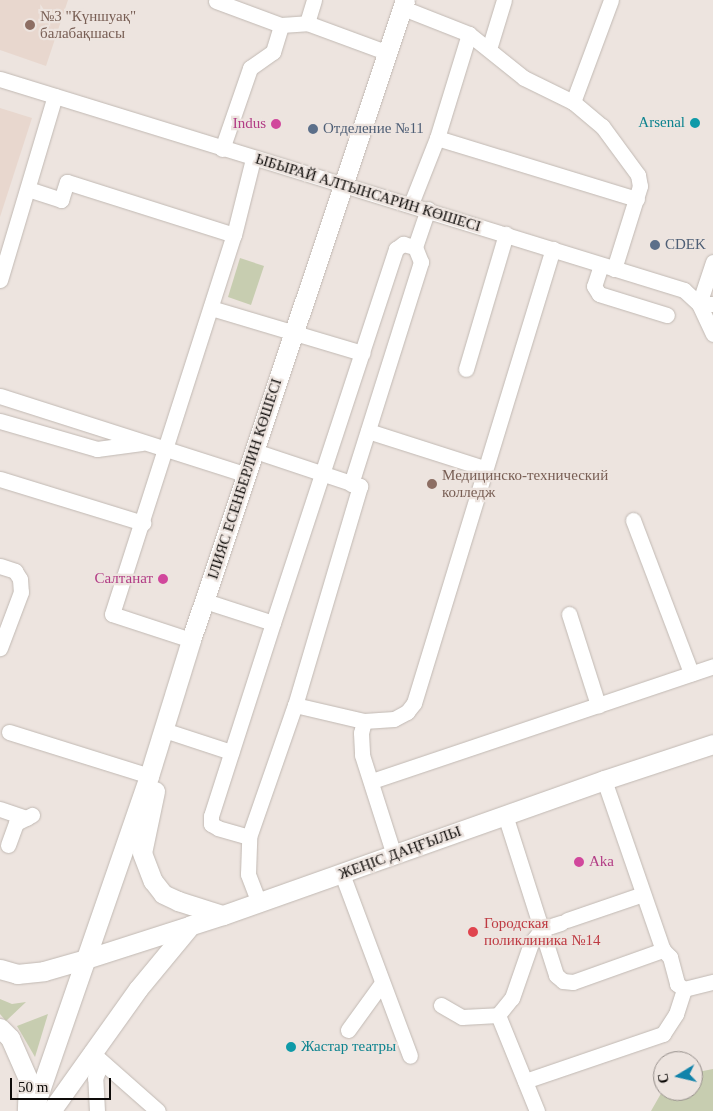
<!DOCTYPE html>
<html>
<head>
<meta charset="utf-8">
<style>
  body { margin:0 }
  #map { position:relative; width:713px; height:1111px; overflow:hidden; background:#ede4df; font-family:Georgia,serif }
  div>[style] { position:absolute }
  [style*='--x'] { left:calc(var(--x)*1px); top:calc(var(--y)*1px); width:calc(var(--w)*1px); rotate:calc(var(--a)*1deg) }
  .built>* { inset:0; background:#e8d7ce }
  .green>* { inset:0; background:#c7cdb0 }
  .roads { filter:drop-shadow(0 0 1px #c1b9b3) drop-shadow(0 0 1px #c1b9b3) }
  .minor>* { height:15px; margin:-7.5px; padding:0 7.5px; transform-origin:7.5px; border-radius:7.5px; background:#fff }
  .major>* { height:19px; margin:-9.5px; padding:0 9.5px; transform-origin:9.5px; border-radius:9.5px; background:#fff }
  .dots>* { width:14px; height:14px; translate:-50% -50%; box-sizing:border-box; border:2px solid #ede4df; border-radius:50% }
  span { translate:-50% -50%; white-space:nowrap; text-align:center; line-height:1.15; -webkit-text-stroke:4.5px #ede4df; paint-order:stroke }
  .education-label { font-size:15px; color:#785e54 }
  .left { translate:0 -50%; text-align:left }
  .culture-label { font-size:15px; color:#0d838f }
  .right { translate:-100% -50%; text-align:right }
  .hotel-label { font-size:15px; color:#b23c85 }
  .service-label { font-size:15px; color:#4e5e75 }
  .street-label { font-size:15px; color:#0e0b09 }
  .health-label { font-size:15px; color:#be3a42 }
  .north { position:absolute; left:653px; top:1051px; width:50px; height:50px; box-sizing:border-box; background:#ede4df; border:1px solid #948d89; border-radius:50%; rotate:261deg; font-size:14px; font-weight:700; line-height:20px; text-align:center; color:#0e0b09 }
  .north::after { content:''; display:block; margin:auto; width:18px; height:22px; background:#1183aa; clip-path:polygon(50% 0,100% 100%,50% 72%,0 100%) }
  .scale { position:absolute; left:10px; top:1078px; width:101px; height:22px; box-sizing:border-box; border:2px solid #0e0b09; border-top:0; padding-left:6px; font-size:15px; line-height:18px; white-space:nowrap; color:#0e0b09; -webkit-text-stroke:4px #ede4df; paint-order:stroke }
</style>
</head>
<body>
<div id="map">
  <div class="built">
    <div style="clip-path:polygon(0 0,68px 0,46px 66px,0 50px)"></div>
    <div style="clip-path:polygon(0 108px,32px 118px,0 217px)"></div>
  </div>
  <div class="green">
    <div style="clip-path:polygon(240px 258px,264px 266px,251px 305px,228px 297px)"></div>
    <div style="clip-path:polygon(0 999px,12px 1004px,26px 1002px,6px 1021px,0 1014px)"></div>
    <div style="clip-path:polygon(48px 1014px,35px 1057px,17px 1026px)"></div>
    <div style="clip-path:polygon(713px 1069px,713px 1111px,651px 1111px,663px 1090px,693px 1091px,693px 1073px)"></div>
  </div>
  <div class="roads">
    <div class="minor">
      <div style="--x:314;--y:0;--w:24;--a:107"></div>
      <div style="--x:307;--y:23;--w:86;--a:20.3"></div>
      <div style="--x:611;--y:0;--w:109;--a:110.4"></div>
      <div style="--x:573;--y:102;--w:38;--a:40"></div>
      <div style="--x:602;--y:126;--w:61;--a:53.7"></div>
      <div style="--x:638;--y:175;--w:11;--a:80"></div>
      <div style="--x:640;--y:186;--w:87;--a:107.4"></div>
      <div style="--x:216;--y:1;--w:69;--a:20.3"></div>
      <div style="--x:403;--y:8;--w:71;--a:21.5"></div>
      <div style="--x:469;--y:34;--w:109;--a:107.1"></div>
      <div style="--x:437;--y:138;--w:71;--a:111.5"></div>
      <div style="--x:469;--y:34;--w:70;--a:38.7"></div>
      <div style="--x:524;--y:78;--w:55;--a:26.1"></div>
      <div style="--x:489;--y:49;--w:51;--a:-73"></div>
      <div style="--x:0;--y:79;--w:716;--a:17.14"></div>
      <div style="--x:684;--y:290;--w:21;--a:43"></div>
      <div style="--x:699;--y:304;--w:33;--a:65"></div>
      <div style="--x:437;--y:138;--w:209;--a:17"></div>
      <div style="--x:222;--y:149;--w:86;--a:-70.9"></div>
      <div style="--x:250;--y:68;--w:28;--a:-35"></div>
      <div style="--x:273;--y:52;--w:28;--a:-73"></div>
      <div style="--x:281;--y:25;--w:26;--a:-4"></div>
      <div style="--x:28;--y:189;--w:35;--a:18"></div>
      <div style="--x:61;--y:200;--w:19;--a:-72"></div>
      <div style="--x:67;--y:182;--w:175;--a:17.6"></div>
      <div style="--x:234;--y:235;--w:78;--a:-76"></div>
      <div style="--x:713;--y:262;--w:44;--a:108.4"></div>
      <div style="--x:699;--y:304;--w:14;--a:0"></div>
      <div style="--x:601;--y:265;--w:22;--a:108"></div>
      <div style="--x:594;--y:286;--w:9;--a:58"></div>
      <div style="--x:599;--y:294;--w:71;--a:17.2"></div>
      <div style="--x:0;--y:280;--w:192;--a:-73.4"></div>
      <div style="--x:211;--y:308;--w:158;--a:16.6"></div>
      <div style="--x:466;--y:369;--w:141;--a:-73.5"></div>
      <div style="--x:0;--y:396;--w:260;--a:17.7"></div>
      <div style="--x:0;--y:421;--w:101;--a:16.1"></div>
      <div style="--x:97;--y:449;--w:45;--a:-7.6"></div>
      <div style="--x:368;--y:431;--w:122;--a:17.7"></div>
      <div style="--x:255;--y:451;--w:111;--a:18.4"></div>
      <div style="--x:360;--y:486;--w:228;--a:106.5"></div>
      <div style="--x:295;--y:705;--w:71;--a:13.1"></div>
      <div style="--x:364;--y:721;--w:30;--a:-4"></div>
      <div style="--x:394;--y:719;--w:15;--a:-28"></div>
      <div style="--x:407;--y:712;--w:11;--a:-52"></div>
      <div style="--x:414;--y:703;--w:475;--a:-73"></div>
      <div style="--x:0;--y:479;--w:150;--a:17.1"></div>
      <div style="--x:351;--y:484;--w:233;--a:-72.5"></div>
      <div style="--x:421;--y:262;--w:16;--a:-112"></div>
      <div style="--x:633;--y:520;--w:164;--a:69.2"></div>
      <div style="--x:0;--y:566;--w:16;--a:18"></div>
      <div style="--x:15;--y:571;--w:9;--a:58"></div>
      <div style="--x:20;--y:579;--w:13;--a:86"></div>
      <div style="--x:21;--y:592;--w:60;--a:110.6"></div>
      <div style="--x:205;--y:601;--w:71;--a:17.9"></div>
      <div style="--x:273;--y:623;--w:394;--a:-71.8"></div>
      <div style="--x:396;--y:249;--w:9;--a:-36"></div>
      <div style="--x:403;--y:244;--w:12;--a:14"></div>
      <div style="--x:415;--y:247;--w:40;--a:-71.1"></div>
      <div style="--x:569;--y:614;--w:96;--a:72.3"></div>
      <div style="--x:191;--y:640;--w:83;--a:-161.8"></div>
      <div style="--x:112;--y:614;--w:398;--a:-72.2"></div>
      <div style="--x:364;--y:721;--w:12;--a:104"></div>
      <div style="--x:361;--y:733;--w:22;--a:87"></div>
      <div style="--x:362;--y:755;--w:105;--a:72.3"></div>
      <div style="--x:164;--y:730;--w:71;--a:18.2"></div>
      <div style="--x:9;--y:732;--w:147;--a:17.4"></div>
      <div style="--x:604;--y:780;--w:180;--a:70.9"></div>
      <div style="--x:372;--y:781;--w:360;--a:-18.6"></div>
      <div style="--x:0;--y:809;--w:28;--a:19"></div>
      <div style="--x:505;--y:815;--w:168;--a:72.3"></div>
      <div style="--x:556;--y:975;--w:9;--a:41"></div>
      <div style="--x:563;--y:981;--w:10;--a:6"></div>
      <div style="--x:573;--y:982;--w:96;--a:-19.6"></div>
      <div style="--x:663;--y:950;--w:10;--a:45"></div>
      <div style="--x:670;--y:957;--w:28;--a:75"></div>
      <div style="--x:677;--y:984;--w:9;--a:36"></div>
      <div style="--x:684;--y:989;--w:30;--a:-14"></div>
      <div style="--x:249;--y:837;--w:32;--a:-164"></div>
      <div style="--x:218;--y:828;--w:8;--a:-150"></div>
      <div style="--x:211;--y:824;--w:8;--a:-90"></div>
      <div style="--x:211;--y:816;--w:203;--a:-72.2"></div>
      <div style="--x:8;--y:845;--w:23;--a:-70"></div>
      <div style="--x:16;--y:823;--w:18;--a:-27"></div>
      <div style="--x:342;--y:874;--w:194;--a:69.5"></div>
      <div style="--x:259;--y:903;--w:31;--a:-111"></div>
      <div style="--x:248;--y:874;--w:37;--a:-88"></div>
      <div style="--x:249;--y:837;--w:140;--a:-70.8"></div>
      <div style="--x:567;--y:920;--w:80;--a:-18.9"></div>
      <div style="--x:441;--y:1005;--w:24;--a:30"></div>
      <div style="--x:462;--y:1017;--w:36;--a:-3"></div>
      <div style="--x:498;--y:1015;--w:22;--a:-51"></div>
      <div style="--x:512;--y:998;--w:58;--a:-70.9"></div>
      <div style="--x:531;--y:943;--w:18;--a:-52"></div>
      <div style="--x:542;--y:929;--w:20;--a:-18"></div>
      <div style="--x:498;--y:1015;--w:104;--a:67.9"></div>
      <div style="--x:348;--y:1030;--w:58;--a:-54.1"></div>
      <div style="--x:91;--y:1052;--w:89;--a:41.4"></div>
      <div style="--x:525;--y:1081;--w:146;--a:-18.8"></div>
      <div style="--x:663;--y:1034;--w:24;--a:-57"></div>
      <div style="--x:676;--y:1014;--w:26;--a:-72"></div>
      <div style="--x:97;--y:1111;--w:33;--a:-93"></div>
      <div style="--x:95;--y:1078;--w:17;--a:-66"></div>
    </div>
    <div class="major">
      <div style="--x:155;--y:791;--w:63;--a:101.8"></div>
      <div style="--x:142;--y:853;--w:30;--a:69"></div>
      <div style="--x:153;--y:881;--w:16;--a:52"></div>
      <div style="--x:163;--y:894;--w:17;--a:25"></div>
      <div style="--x:178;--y:901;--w:46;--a:17.7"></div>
      <div style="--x:0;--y:969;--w:18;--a:16"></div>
      <div style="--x:17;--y:974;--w:27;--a:-6"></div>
      <div style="--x:44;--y:971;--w:44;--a:-15.9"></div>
      <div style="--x:86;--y:959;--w:144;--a:-17.8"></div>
      <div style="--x:223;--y:915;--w:404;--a:-19.5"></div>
      <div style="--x:604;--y:780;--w:115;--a:-18.3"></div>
      <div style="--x:0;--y:1028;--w:14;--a:45"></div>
      <div style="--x:10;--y:1038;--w:45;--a:66.3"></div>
      <div style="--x:28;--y:1079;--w:32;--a:92"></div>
      <div style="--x:33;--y:1111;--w:355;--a:-70.9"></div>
      <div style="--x:149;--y:776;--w:142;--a:-72.8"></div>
      <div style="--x:191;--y:640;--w:675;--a:-71.51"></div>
      <div style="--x:51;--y:1111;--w:150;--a:-54.5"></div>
      <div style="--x:138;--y:989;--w:83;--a:-50.4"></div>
    </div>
  </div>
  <div class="dots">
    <div style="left:30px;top:25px;background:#8d6e63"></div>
    <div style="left:695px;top:123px;background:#0f9aa8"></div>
    <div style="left:276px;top:124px;background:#d1479c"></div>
    <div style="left:313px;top:129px;background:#5c6f8a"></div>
    <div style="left:655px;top:245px;background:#5c6f8a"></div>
    <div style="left:432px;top:484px;background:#8d6e63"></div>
    <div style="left:163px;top:579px;background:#d1479c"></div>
    <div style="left:579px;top:862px;background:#d1479c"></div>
    <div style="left:473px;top:932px;background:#e0444e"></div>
    <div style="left:291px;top:1047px;background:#0f9aa8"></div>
  </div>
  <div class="education-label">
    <span class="left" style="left:40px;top:25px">№3 "Күншуақ"<br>балабақшасы</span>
    <span class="left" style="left:442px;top:484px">Медицинско-технический<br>колледж</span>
  </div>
  <div class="culture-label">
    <span class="right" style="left:685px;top:123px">Arsenal</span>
    <span class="left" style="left:301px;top:1047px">Жастар театры</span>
  </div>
  <div class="hotel-label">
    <span class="right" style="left:266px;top:124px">Indus</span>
    <span class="right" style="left:153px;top:579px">Салтанат</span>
    <span class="left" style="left:589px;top:862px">Aka</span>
  </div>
  <div class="service-label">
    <span class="left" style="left:323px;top:129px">Отделение №11</span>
    <span class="left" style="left:665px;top:245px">CDEK</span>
  </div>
  <div class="street-label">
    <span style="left:368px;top:193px;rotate:17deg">ЫБЫРАЙ АЛТЫНСАРИН КӨШЕСІ</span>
    <span style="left:245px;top:479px;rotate:-72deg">ІЛИЯС ЕСЕНБЕРЛИН КӨШЕСІ</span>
    <span style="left:400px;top:853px;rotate:-20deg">ЖЕҢІС ДАҢҒЫЛЫ</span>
  </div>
  <div class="health-label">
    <span class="left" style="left:484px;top:932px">Городская<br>поликлиника №14</span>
  </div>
  <div class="north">С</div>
  <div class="scale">50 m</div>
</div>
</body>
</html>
